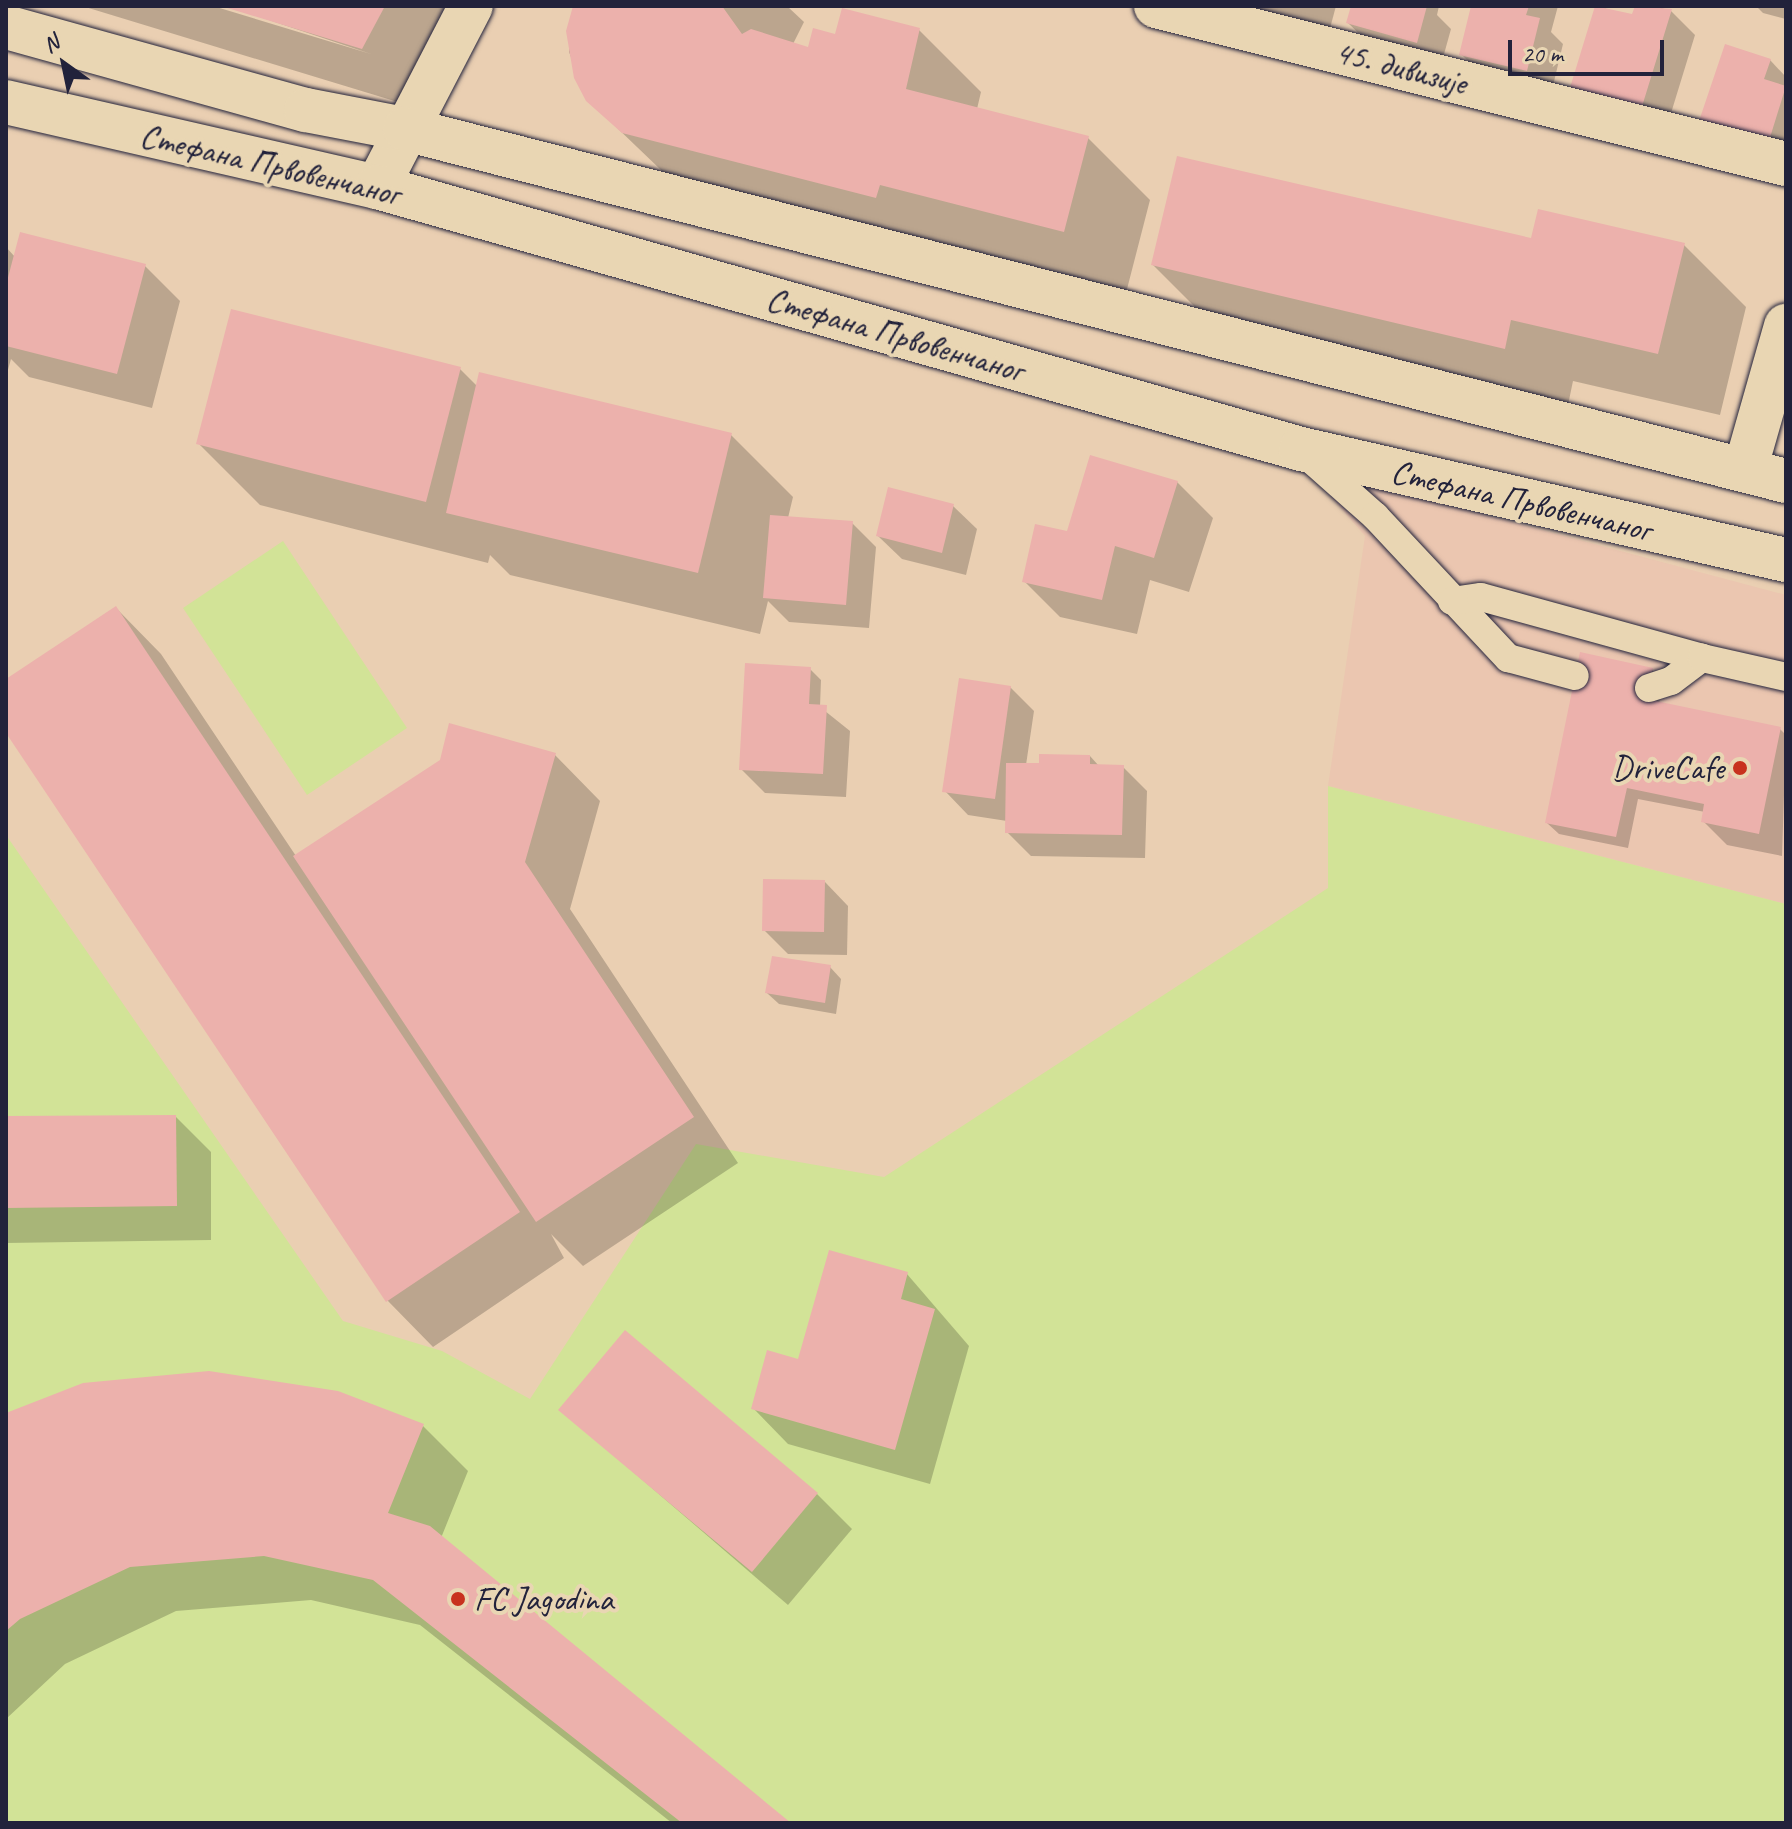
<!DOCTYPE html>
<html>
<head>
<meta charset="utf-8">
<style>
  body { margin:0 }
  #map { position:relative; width:1792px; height:1829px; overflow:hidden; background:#eacfb2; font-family:Caveat,sans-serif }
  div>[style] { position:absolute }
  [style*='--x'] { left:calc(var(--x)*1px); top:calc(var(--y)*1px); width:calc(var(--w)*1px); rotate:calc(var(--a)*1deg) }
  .built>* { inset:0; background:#ebc6b0 }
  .green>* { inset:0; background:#d2e397 }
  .shadow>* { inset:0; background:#0003 }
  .building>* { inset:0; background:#ecb1ac }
  .roads { filter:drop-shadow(0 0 2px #22223b) drop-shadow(0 0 2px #22223b) }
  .service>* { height:28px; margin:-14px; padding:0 14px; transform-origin:14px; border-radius:14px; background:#e9d6b3 }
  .minor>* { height:44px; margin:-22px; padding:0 22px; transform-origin:22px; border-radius:22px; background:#e9d6b3 }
  .tertiary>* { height:44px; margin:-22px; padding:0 22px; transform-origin:22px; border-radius:22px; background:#e9d6b3 }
  .dots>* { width:22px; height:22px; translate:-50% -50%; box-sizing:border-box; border:4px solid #e9d6b3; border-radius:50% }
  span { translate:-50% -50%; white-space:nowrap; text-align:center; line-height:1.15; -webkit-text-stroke:8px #e9d6b3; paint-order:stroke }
  .street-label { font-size:34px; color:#22223b }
  .poi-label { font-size:34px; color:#22223b }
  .right { translate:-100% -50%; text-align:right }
  .left { translate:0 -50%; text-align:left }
  .frame { position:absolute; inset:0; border:8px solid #22223b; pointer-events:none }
  .north { position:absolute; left:24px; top:24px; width:80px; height:80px; -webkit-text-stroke:6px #e9d6b3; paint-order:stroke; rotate:327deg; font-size:22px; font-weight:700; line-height:32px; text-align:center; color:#22223b }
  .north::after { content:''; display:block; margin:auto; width:28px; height:36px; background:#22223b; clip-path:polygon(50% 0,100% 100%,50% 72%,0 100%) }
  .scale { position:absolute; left:1508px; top:40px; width:156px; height:36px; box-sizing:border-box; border:4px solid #22223b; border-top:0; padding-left:10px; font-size:24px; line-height:28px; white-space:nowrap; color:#22223b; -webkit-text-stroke:6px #e9d6b3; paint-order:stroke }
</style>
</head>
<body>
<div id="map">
  <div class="built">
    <div style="clip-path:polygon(1305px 467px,1786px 595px,1786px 904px,1328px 786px,1365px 536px)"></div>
  </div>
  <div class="green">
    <div style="clip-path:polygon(283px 541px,407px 728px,307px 795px,183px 608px)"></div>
    <div style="clip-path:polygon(1328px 786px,1786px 904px,1786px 1823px,6px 1823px,6px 835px,343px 1321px,442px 1351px,530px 1399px,696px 1144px,884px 1177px,1328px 888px)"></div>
  </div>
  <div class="shadow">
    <div style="clip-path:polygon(82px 6px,213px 6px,371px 54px,227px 6px,480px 6px,424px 110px)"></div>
    <div style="clip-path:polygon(575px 6px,787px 6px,804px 22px,793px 44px,810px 49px,836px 37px,919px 30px,981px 92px,977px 109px,1088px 138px,1150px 200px,1126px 293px,686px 194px,588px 100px,569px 52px)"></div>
    <div style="clip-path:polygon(1253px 6px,1336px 6px,1329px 32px,1260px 13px)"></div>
    <div style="clip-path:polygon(1353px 6px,1439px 6px,1437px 15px,1451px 29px,1441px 65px,1372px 46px,1348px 23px)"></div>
    <div style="clip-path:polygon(1473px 6px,1558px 6px,1551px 32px,1563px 44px,1551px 94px,1485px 78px,1461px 54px)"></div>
    <div style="clip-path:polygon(1597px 6px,1633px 17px,1637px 6px,1655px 6px,1671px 11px,1695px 35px,1664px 136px,1571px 91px)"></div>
    <div style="clip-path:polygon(1756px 6px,1786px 6px,1786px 19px,1763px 13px)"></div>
    <div style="clip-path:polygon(1770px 60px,1786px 77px,1786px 164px,1725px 144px)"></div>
    <div style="clip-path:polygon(1532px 241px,1684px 245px,1746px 307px,1720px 415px,1573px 381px,1567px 410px,1215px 327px,1153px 265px)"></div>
    <div style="clip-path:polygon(6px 247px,15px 257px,145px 266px,180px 301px,152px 408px,29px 377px,11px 359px,6px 377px)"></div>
    <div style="clip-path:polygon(460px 369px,478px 387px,731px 435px,793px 497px,788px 518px,852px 523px,876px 547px,869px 628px,789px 622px,768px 601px,760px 634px,510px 575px,490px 555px,488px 563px,260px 505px,198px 443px)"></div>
    <div style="clip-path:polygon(1177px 482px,1213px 518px,1189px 592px,1150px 580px,1137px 634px,1060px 617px,1024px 581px,1068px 534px)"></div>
    <div style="clip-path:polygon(953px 506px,977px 529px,966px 575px,902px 559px,878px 536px)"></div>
    <div style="clip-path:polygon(116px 608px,161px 654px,296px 856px,555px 755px,600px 801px,570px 909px,738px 1163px,583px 1266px,551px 1234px,564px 1258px,433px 1347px,388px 1301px,6px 729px,6px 682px)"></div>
    <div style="clip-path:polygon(810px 669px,821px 680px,820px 707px,850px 731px,846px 797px,765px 793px,741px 769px)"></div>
    <div style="clip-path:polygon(1652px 670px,1663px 681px,1659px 704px,1780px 729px,1786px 735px,1782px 856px,1727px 845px,1703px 821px,1705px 812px,1638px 799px,1628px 848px,1559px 834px,1547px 823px)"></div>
    <div style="clip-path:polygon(1010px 687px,1034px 711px,1026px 765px,1090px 756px,1099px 766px,1123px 767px,1147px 791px,1145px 858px,1031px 856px,1007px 832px,1007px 821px,968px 815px,945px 791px)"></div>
    <div style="clip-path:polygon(825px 882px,848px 906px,847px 955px,788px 954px,764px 930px)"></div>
    <div style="clip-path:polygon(830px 967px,841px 979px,836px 1014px,779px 1004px,767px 993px)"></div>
    <div style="clip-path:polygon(176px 1117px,211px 1152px,211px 1240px,6px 1243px,6px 1118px)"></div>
    <div style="clip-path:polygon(907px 1274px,969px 1346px,930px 1484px,788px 1444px,753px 1408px,800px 1361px)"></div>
    <div style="clip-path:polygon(561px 1410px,817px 1494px,852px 1529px,788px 1605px)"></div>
    <div style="clip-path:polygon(6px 1415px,423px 1426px,468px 1471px,441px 1538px,788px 1823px,672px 1823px,420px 1625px,311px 1600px,176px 1611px,65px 1664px,6px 1719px)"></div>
  </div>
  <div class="building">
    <div style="clip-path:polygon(221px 6px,385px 6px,362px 49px)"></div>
    <div style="clip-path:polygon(573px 6px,722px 6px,742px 34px,751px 29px,808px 47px,813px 28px,835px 34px,842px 8px,920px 28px,906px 89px,1089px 136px,1064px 232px,880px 185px,876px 198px,622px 133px,586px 101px,574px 78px,566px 31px)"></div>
    <div style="clip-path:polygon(1351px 6px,1427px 6px,1417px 43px,1346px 23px)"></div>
    <div style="clip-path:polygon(1471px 6px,1529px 6px,1526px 15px,1540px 18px,1527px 71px,1459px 55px)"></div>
    <div style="clip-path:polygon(1595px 6px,1632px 14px,1635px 6px,1672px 9px,1640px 113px,1569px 91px)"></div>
    <div style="clip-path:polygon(1725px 44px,1771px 59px,1764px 79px,1786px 86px,1768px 144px,1699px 121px)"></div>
    <div style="clip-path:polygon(1177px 156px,1531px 238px,1538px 209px,1685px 243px,1658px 354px,1511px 320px,1505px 349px,1151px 265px)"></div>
    <div style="clip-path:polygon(20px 232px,146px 264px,117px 374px,6px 346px,6px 285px)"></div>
    <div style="clip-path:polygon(231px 309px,461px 367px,426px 502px,196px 444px)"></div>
    <div style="clip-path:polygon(479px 372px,732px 433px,698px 573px,446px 513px)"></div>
    <div style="clip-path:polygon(1090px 455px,1178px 481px,1154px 558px,1115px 546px,1102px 600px,1022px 582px,1035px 524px,1067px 531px)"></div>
    <div style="clip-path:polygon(888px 487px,954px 504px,942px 553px,876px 536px)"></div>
    <div style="clip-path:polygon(770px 515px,853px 521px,846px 605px,763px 598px)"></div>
    <div style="clip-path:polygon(116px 606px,520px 1212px,386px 1302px,6px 733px,6px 679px)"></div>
    <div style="clip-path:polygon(1580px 652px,1653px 668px,1646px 699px,1781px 727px,1759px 834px,1701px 822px,1704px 804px,1627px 788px,1616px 837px,1545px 823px)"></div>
    <div style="clip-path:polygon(745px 663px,811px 667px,809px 704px,827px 705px,823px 774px,739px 770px)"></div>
    <div style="clip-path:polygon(959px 678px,1011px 686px,995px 799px,942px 792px)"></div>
    <div style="clip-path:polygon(449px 723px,556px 753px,525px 862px,694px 1117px,536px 1222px,293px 856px,440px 760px)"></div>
    <div style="clip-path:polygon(1039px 754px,1090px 755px,1090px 764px,1124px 765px,1122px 835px,1005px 833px,1006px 763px,1039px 763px)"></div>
    <div style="clip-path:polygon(763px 879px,825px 880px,824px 932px,762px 931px)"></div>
    <div style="clip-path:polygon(772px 956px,831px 965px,825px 1003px,765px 993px)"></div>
    <div style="clip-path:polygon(176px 1115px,177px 1206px,6px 1208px,6px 1116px)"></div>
    <div style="clip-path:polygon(829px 1250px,908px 1272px,901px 1299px,935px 1309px,895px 1450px,751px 1409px,767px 1350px,798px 1359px)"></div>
    <div style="clip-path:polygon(625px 1330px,818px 1493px,752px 1572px,558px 1410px)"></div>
    <div style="clip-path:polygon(209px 1371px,338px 1391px,424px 1424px,388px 1513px,430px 1526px,791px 1823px,682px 1823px,373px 1580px,264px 1556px,130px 1567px,20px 1619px,6px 1631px,6px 1413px,83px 1383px)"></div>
  </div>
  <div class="roads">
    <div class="service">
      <div style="--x:1304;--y:453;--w:95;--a:41.6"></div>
      <div style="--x:1375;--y:516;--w:195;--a:46.9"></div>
      <div style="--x:1508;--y:658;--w:69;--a:15"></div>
      <div style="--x:1452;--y:601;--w:29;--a:-8"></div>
      <div style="--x:1481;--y:597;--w:229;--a:15.4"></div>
      <div style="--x:1649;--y:688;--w:23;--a:-18"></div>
      <div style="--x:1671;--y:681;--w:39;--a:-37"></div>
      <div style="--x:1702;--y:658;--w:86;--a:12.7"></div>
    </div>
    <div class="minor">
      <div style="--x:1156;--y:6;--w:650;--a:14.08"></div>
      <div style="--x:377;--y:187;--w:204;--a:-62.6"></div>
      <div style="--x:1745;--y:470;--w:150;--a:-74.1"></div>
    </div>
    <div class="tertiary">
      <div style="--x:6;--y:27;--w:311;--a:15.5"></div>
      <div style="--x:306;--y:110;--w:101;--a:10.9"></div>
      <div style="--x:405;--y:129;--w:1425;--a:14.3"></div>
      <div style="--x:6;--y:102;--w:381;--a:12.9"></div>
      <div style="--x:377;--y:187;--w:960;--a:15.83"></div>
      <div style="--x:1301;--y:449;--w:498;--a:12.9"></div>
    </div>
  </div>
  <div class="dots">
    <div style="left:1740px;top:768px;background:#c8321e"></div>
    <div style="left:458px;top:1599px;background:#c8321e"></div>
  </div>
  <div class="street-label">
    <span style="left:1401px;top:67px;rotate:14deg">45. дивизије</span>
    <span style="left:270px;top:164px;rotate:13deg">Стефана Првовенчаног</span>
    <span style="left:895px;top:334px;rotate:16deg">Стефана Првовенчаног</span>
    <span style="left:1521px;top:500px;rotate:13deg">Стефана Првовенчаног</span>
  </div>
  <div class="poi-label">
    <span class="right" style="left:1724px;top:768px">DriveCafe</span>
    <span class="left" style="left:474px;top:1599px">FC Jagodina</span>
  </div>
  <div class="frame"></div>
  <div class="north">N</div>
  <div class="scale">20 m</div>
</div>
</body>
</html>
